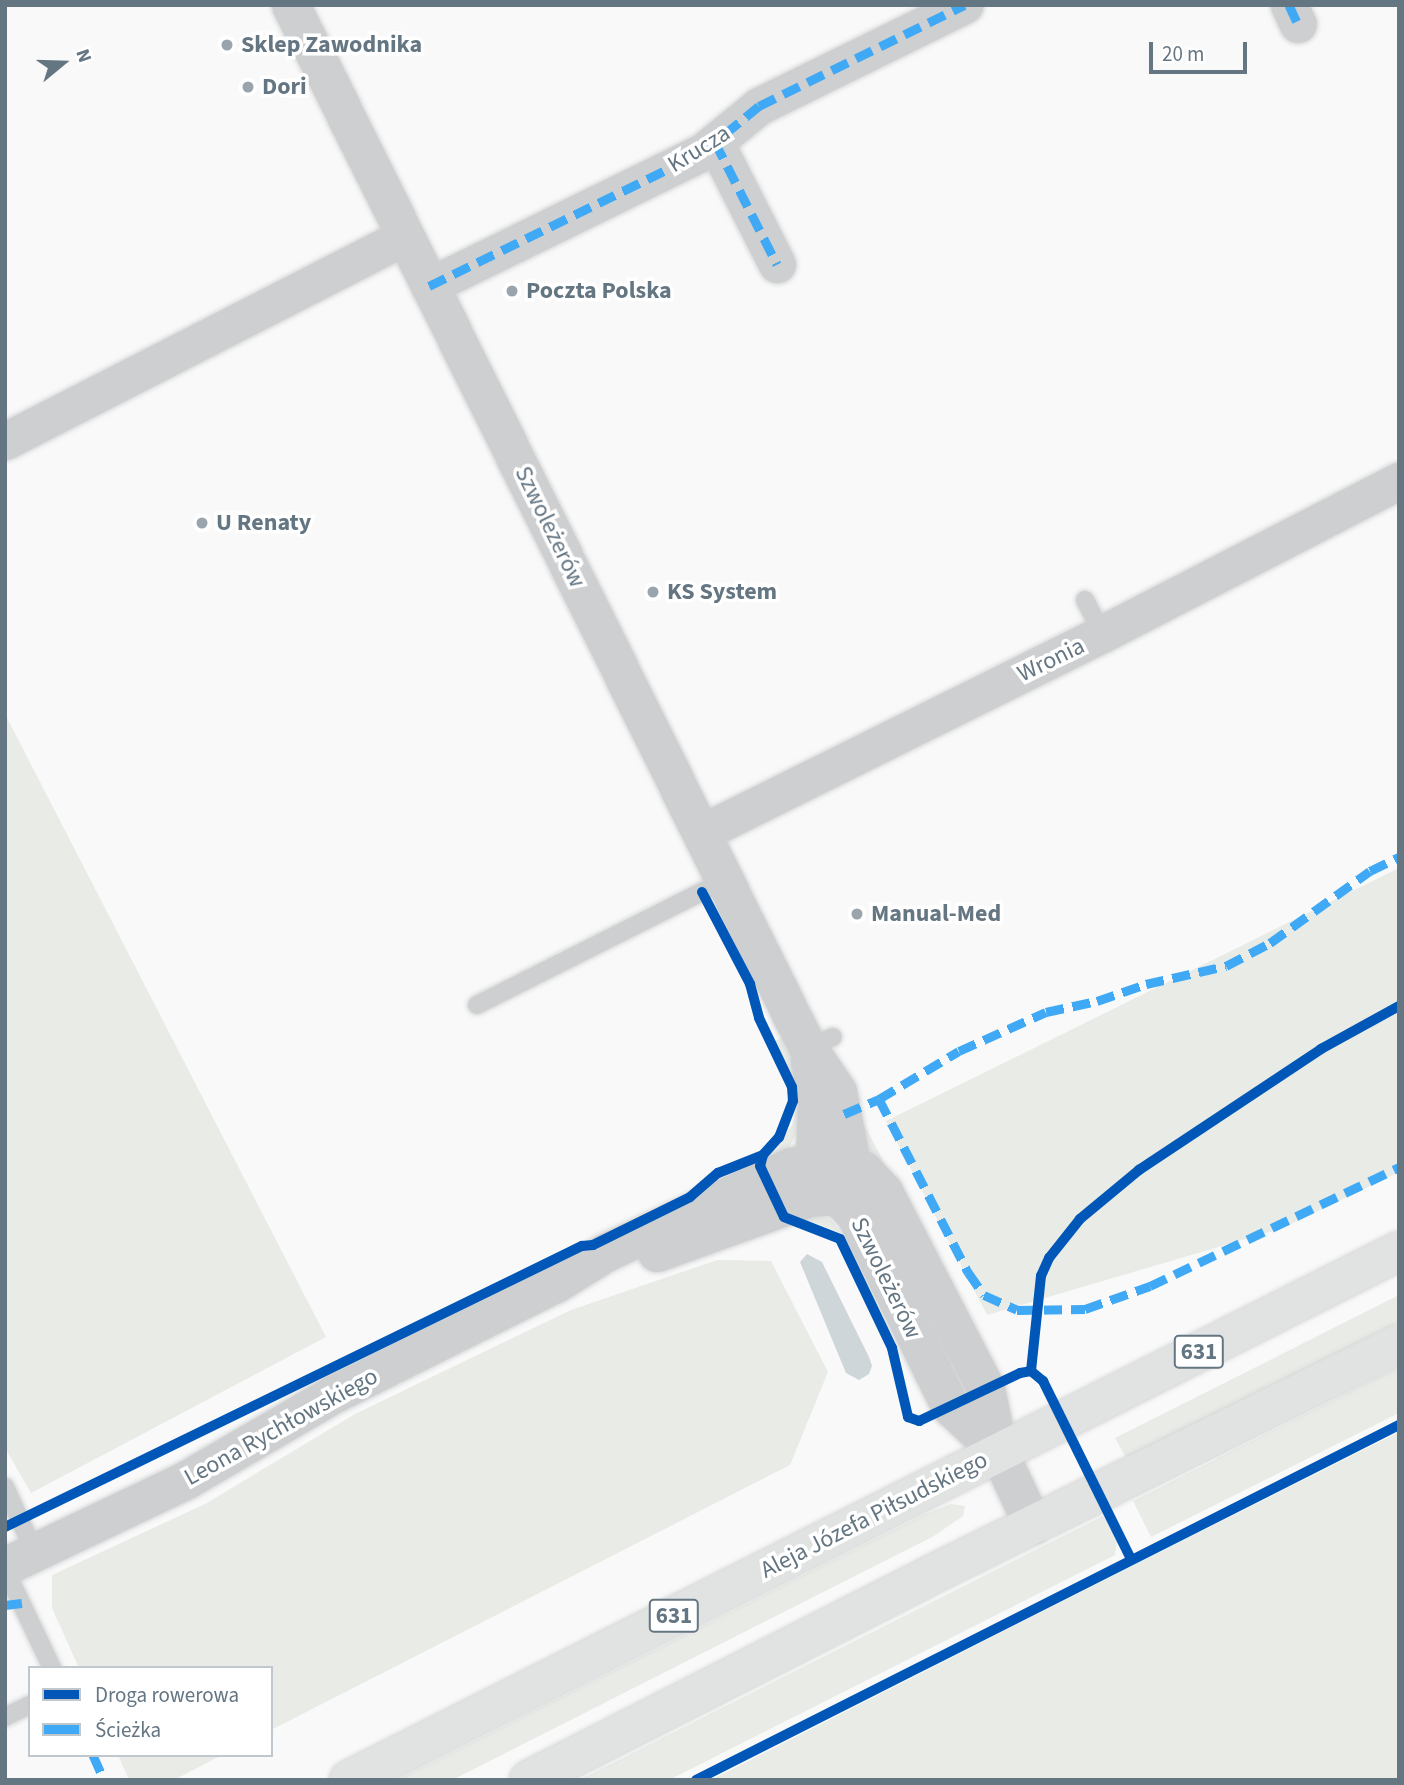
<!DOCTYPE html>
<html>
<head>
<meta charset="utf-8">
<style>
  body { margin:0 }
  #map { position:relative; width:1404px; height:1785px; overflow:hidden; background:#f9f9f9; font-family:"Source Sans 3",sans-serif }
  div>[style] { position:absolute }
  [style*='--x'] { left:calc(var(--x)*1px); top:calc(var(--y)*1px); width:calc(var(--w)*1px); rotate:calc(var(--a)*1deg) }
  .green>* { inset:0; background:#e8ebe6 }
  .water>* { inset:0; background:#ced6d9 }
  .roads { filter:drop-shadow(0 0 2px #d5d6d7) drop-shadow(0 0 2px #d5d6d7) }
  .service>* { height:18px; margin:-9px; padding:0 9px; transform-origin:9px; border-radius:9px; background:#cecfd0 }
  .minor>* { height:37px; margin:-18.5px; padding:0 18.5px; transform-origin:18.5px; border-radius:18.5px; background:#cecfd0 }
  .tertiary>* { height:38px; margin:-19px; padding:0 19px; transform-origin:19px; border-radius:19px; background:#cecfd0 }
  .primary>* { height:38px; margin:-19px; padding:0 19px; transform-origin:19px; border-radius:19px; background:#e1e2e2 }
  .quiet>* { height:9px; margin-top:-4.5px; transform-origin:0; background:repeating-linear-gradient(90deg,#3fa9f5 0 18px,transparent 0 27px) }
  .cycleway>* { height:10px; margin:-5px; padding:0 5px; transform-origin:5px; border-radius:5px; background:#0057b8 }
  .dots>* { width:19px; height:19px; translate:-50% -50%; box-sizing:border-box; border:4px solid #fff; border-radius:50% }
  span { translate:-50% -50%; white-space:nowrap; text-align:center; line-height:1.15; -webkit-text-stroke:7px #fff; paint-order:stroke }
  .shield-label span { padding:2px 5px; background:#fff; border:2px solid; border-radius:5px; -webkit-text-stroke-width:0 }
  .shield-label { font-size:23px; color:#657683; font-weight:700 }
  .poi-label { font-size:24px; color:#657683; font-weight:700 }
  .left { translate:0 -50%; text-align:left }
  .street-label { font-size:24px; color:#657683 }
  .frame { position:absolute; inset:0; border:7px solid #657683; pointer-events:none }
  .legend { position:absolute; left:28px; top:1666px; width:245px; height:91px; box-sizing:border-box; background:#fff; border:2px solid #c1c8cd; margin:0; padding:9px 12px; list-style:none; font-size:21px; color:#657683 }
  .legend li { display:flex; align-items:center; gap:14px; height:35px }
  .legend b { width:35px; border:2px solid #c1c8cd }
  .north { position:absolute; left:28px; top:28px; width:70px; height:70px; -webkit-text-stroke:5px #fff; paint-order:stroke; rotate:71deg; font-size:19px; font-weight:700; line-height:28px; text-align:center; color:#657683 }
  .north::after { content:''; display:block; margin:auto; width:24px; height:32px; background:#657683; clip-path:polygon(50% 0,100% 100%,50% 72%,0 100%) }
  .scale { position:absolute; left:1149px; top:42px; width:98px; height:32px; box-sizing:border-box; border:4px solid #657683; border-top:0; padding-left:9px; font-size:21px; line-height:24px; white-space:nowrap; color:#657683; -webkit-text-stroke:5px #fff; paint-order:stroke }
</style>
</head>
<body>
<div id="map">
  <div class="green">
    <div style="clip-path:polygon(5px 714px,326px 1337px,31px 1493px,5px 1448px)"></div>
    <div style="clip-path:polygon(1399px 868px,1399px 1172px,1283px 1228px,987px 1315px,886px 1121px)"></div>
    <div style="clip-path:polygon(783px 1037px,799px 1069px,804px 1089px,804px 1118px,788px 1150px,768px 1165px,768px 1157px,792px 1125px,799px 1096px,775px 1041px)"></div>
    <div style="clip-path:polygon(864px 1124px,895px 1184px,874px 1165px,860px 1125px)"></div>
    <div style="clip-path:polygon(792px 1214px,821px 1215px,832px 1221px,841px 1233px)"></div>
    <div style="clip-path:polygon(717px 1260px,771px 1261px,828px 1372px,790px 1465px,271px 1730px,271px 1668px,79px 1668px,52px 1608px,52px 1575px,205px 1504px,355px 1414px,571px 1310px)"></div>
    <div style="clip-path:polygon(1399px 1295px,1399px 1322px,1126px 1458px,1115px 1438px)"></div>
    <div style="clip-path:polygon(1399px 1367px,1399px 1413px,1151px 1537px,1133px 1501px)"></div>
    <div style="clip-path:polygon(1399px 1432px,1399px 1780px,711px 1780px,1140px 1562px)"></div>
    <div style="clip-path:polygon(951px 1504px,965px 1506px,963px 1516px,934px 1536px,452px 1780px,396px 1780px,923px 1515px)"></div>
    <div style="clip-path:polygon(1105px 1515px,1117px 1540px,1115px 1555px,669px 1780px,579px 1780px)"></div>
    <div style="clip-path:polygon(118px 1755px,222px 1755px,174px 1780px,129px 1780px)"></div>
  </div>
  <div class="water">
    <div style="clip-path:polygon(807px 1254px,822px 1262px,869px 1357px,872px 1366px,869px 1374px,859px 1380px,846px 1373px,800px 1262px)"></div>
  </div>
  <div class="roads">
    <div class="service">
      <div style="--x:1085;--y:600;--w:38;--a:63"></div>
      <div style="--x:477;--y:1005;--w:278;--a:-26.7"></div>
      <div style="--x:808;--y:1048;--w:27;--a:-24"></div>
      <div style="--x:5;--y:1487;--w:72;--a:65.6"></div>
      <div style="--x:5;--y:1569;--w:110;--a:64.6"></div>
      <div style="--x:5;--y:1717;--w:28;--a:-26"></div>
    </div>
    <div class="minor">
      <div style="--x:1289;--y:5;--w:21;--a:65"></div>
      <div style="--x:715;--y:142;--w:137;--a:63.1"></div>
      <div style="--x:429;--y:286;--w:306;--a:-26.1"></div>
      <div style="--x:704;--y:151;--w:71;--a:-39.3"></div>
      <div style="--x:759;--y:106;--w:229;--a:-26.2"></div>
      <div style="--x:5;--y:441;--w:449;--a:-27.1"></div>
      <div style="--x:701;--y:833;--w:448;--a:-26.4"></div>
      <div style="--x:1102;--y:634;--w:334;--a:-27.3"></div>
    </div>
    <div class="tertiary">
      <div style="--x:291;--y:5;--w:1133;--a:63.64"></div>
      <div style="--x:794;--y:1020;--w:31;--a:63"></div>
      <div style="--x:808;--y:1048;--w:53;--a:55.7"></div>
      <div style="--x:838;--y:1092;--w:73;--a:79"></div>
      <div style="--x:810;--y:1061;--w:38;--a:79"></div>
      <div style="--x:817;--y:1098;--w:62;--a:91.8"></div>
      <div style="--x:815;--y:1160;--w:9;--a:69"></div>
      <div style="--x:818;--y:1168;--w:34;--a:56"></div>
      <div style="--x:837;--y:1196;--w:25;--a:45"></div>
      <div style="--x:855;--y:1214;--w:216;--a:63.6"></div>
      <div style="--x:951;--y:1407;--w:66;--a:43.2"></div>
      <div style="--x:657;--y:1253;--w:163;--a:-19.8"></div>
      <div style="--x:810;--y:1198;--w:27;--a:-4"></div>
      <div style="--x:5;--y:1567;--w:202;--a:-25.5"></div>
      <div style="--x:187;--y:1480;--w:171;--a:-30.2"></div>
      <div style="--x:335;--y:1394;--w:247;--a:-26.5"></div>
      <div style="--x:556;--y:1284;--w:59;--a:-31.8"></div>
      <div style="--x:606;--y:1253;--w:204;--a:-24.9"></div>
      <div style="--x:791;--y:1167;--w:42;--a:-11"></div>
      <div style="--x:832;--y:1159;--w:15;--a:8"></div>
      <div style="--x:847;--y:1161;--w:20;--a:30"></div>
      <div style="--x:864;--y:1171;--w:29;--a:46"></div>
      <div style="--x:884;--y:1192;--w:222;--a:62.6"></div>
      <div style="--x:986;--y:1389;--w:64;--a:78.3"></div>
      <div style="--x:999;--y:1452;--w:81;--a:65"></div>
    </div>
    <div class="primary">
      <div style="--x:349;--y:1780;--w:1176;--a:-26.74"></div>
      <div style="--x:529;--y:1780;--w:447;--a:-27"></div>
      <div style="--x:927;--y:1577;--w:526;--a:-26.27"></div>
    </div>
  </div>
  <div class="quiet">
    <div style="--x:1289;--y:5;--w:21;--a:65"></div>
    <div style="--x:715;--y:142;--w:137;--a:63.1"></div>
    <div style="--x:429;--y:286;--w:306;--a:-26.1"></div>
    <div style="--x:704;--y:151;--w:71;--a:-39.3"></div>
    <div style="--x:759;--y:106;--w:229;--a:-26.2"></div>
    <div style="--x:879;--y:1099;--w:195;--a:62.8"></div>
    <div style="--x:968;--y:1272;--w:28;--a:55"></div>
    <div style="--x:984;--y:1295;--w:36;--a:24"></div>
    <div style="--x:1017;--y:1310;--w:68;--a:-0.8"></div>
    <div style="--x:1085;--y:1309;--w:69;--a:-19.5"></div>
    <div style="--x:1150;--y:1286;--w:276;--a:-25.5"></div>
    <div style="--x:844;--y:1114;--w:38;--a:-23"></div>
    <div style="--x:879;--y:1099;--w:93;--a:-31"></div>
    <div style="--x:959;--y:1051;--w:95;--a:-24.1"></div>
    <div style="--x:1046;--y:1012;--w:52;--a:-12.2"></div>
    <div style="--x:1097;--y:1001;--w:52;--a:-19.1"></div>
    <div style="--x:1146;--y:984;--w:82;--a:-12.7"></div>
    <div style="--x:1226;--y:966;--w:50;--a:-27.6"></div>
    <div style="--x:1270;--y:943;--w:123;--a:-35.8"></div>
    <div style="--x:1370;--y:871;--w:32;--a:-26"></div>
    <div style="--x:5;--y:1605;--w:17;--a:-7"></div>
    <div style="--x:93;--y:1755;--w:27;--a:66"></div>
  </div>
  <div class="cycleway">
    <div style="--x:702;--y:892;--w:104;--a:62.4"></div>
    <div style="--x:750;--y:984;--w:35;--a:75"></div>
    <div style="--x:759;--y:1018;--w:76;--a:64.4"></div>
    <div style="--x:792;--y:1087;--w:14;--a:86"></div>
    <div style="--x:793;--y:1101;--w:39;--a:111"></div>
    <div style="--x:779;--y:1137;--w:24;--a:132"></div>
    <div style="--x:763;--y:1155;--w:11;--a:105"></div>
    <div style="--x:760;--y:1166;--w:56;--a:64.8"></div>
    <div style="--x:784;--y:1217;--w:60;--a:21.4"></div>
    <div style="--x:840;--y:1239;--w:121;--a:64.5"></div>
    <div style="--x:892;--y:1348;--w:71;--a:76.9"></div>
    <div style="--x:908;--y:1417;--w:12;--a:20"></div>
    <div style="--x:919;--y:1421;--w:112;--a:-25.4"></div>
    <div style="--x:1020;--y:1373;--w:11;--a:-10"></div>
    <div style="--x:1031;--y:1371;--w:16;--a:40"></div>
    <div style="--x:1043;--y:1381;--w:199;--a:63.7"></div>
    <div style="--x:1031;--y:1371;--w:96;--a:-84"></div>
    <div style="--x:1041;--y:1276;--w:20;--a:-66"></div>
    <div style="--x:1049;--y:1258;--w:50;--a:-51.5"></div>
    <div style="--x:1080;--y:1219;--w:77;--a:-39.7"></div>
    <div style="--x:1139;--y:1170;--w:219;--a:-33.6"></div>
    <div style="--x:1321;--y:1049;--w:89;--a:-28.9"></div>
    <div style="--x:5;--y:1527;--w:642;--a:-25.97"></div>
    <div style="--x:582;--y:1246;--w:11;--a:-5"></div>
    <div style="--x:593;--y:1245;--w:108;--a:-26.3"></div>
    <div style="--x:690;--y:1197;--w:37;--a:-41"></div>
    <div style="--x:718;--y:1173;--w:48;--a:-21.8"></div>
    <div style="--x:696;--y:1780;--w:788;--a:-26.79"></div>
  </div>
  <div class="dots">
    <div style="left:227px;top:45px;background:#99a4ac"></div>
    <div style="left:248px;top:87px;background:#99a4ac"></div>
    <div style="left:512px;top:291px;background:#99a4ac"></div>
    <div style="left:202px;top:523px;background:#99a4ac"></div>
    <div style="left:653px;top:592px;background:#99a4ac"></div>
    <div style="left:857px;top:914px;background:#99a4ac"></div>
  </div>
  <div class="shield-label">
    <span style="left:1199px;top:1352px">631</span>
    <span style="left:674px;top:1616px">631</span>
  </div>
  <div class="poi-label">
    <span class="left" style="left:241px;top:45px">Sklep Zawodnika</span>
    <span class="left" style="left:262px;top:87px">Dori</span>
    <span class="left" style="left:526px;top:291px">Poczta Polska</span>
    <span class="left" style="left:216px;top:523px">U Renaty</span>
    <span class="left" style="left:667px;top:592px">KS System</span>
    <span class="left" style="left:871px;top:914px">Manual-Med</span>
  </div>
  <div class="street-label">
    <span style="left:699px;top:149px;rotate:-32deg">Krucza</span>
    <span style="left:550px;top:527px;rotate:64deg">Szwoleżerów</span>
    <span style="left:1051px;top:660px;rotate:-26deg">Wronia</span>
    <span style="left:886px;top:1278px;rotate:64deg">Szwoleżerów</span>
    <span style="left:281px;top:1427px;rotate:-29deg">Leona Rychłowskiego</span>
    <span style="left:874px;top:1515px;rotate:-27deg">Aleja Józefa Piłsudskiego</span>
  </div>
  <div class="frame"></div>
  <ul class="legend">
  <li><b style="height:9px;background:#0057b8"></b>Droga rowerowa</li>
  <li><b style="height:9px;background:#3fa9f5"></b>Ścieżka</li>
  </ul>
  <div class="north">N</div>
  <div class="scale">20 m</div>
</div>
</body>
</html>
